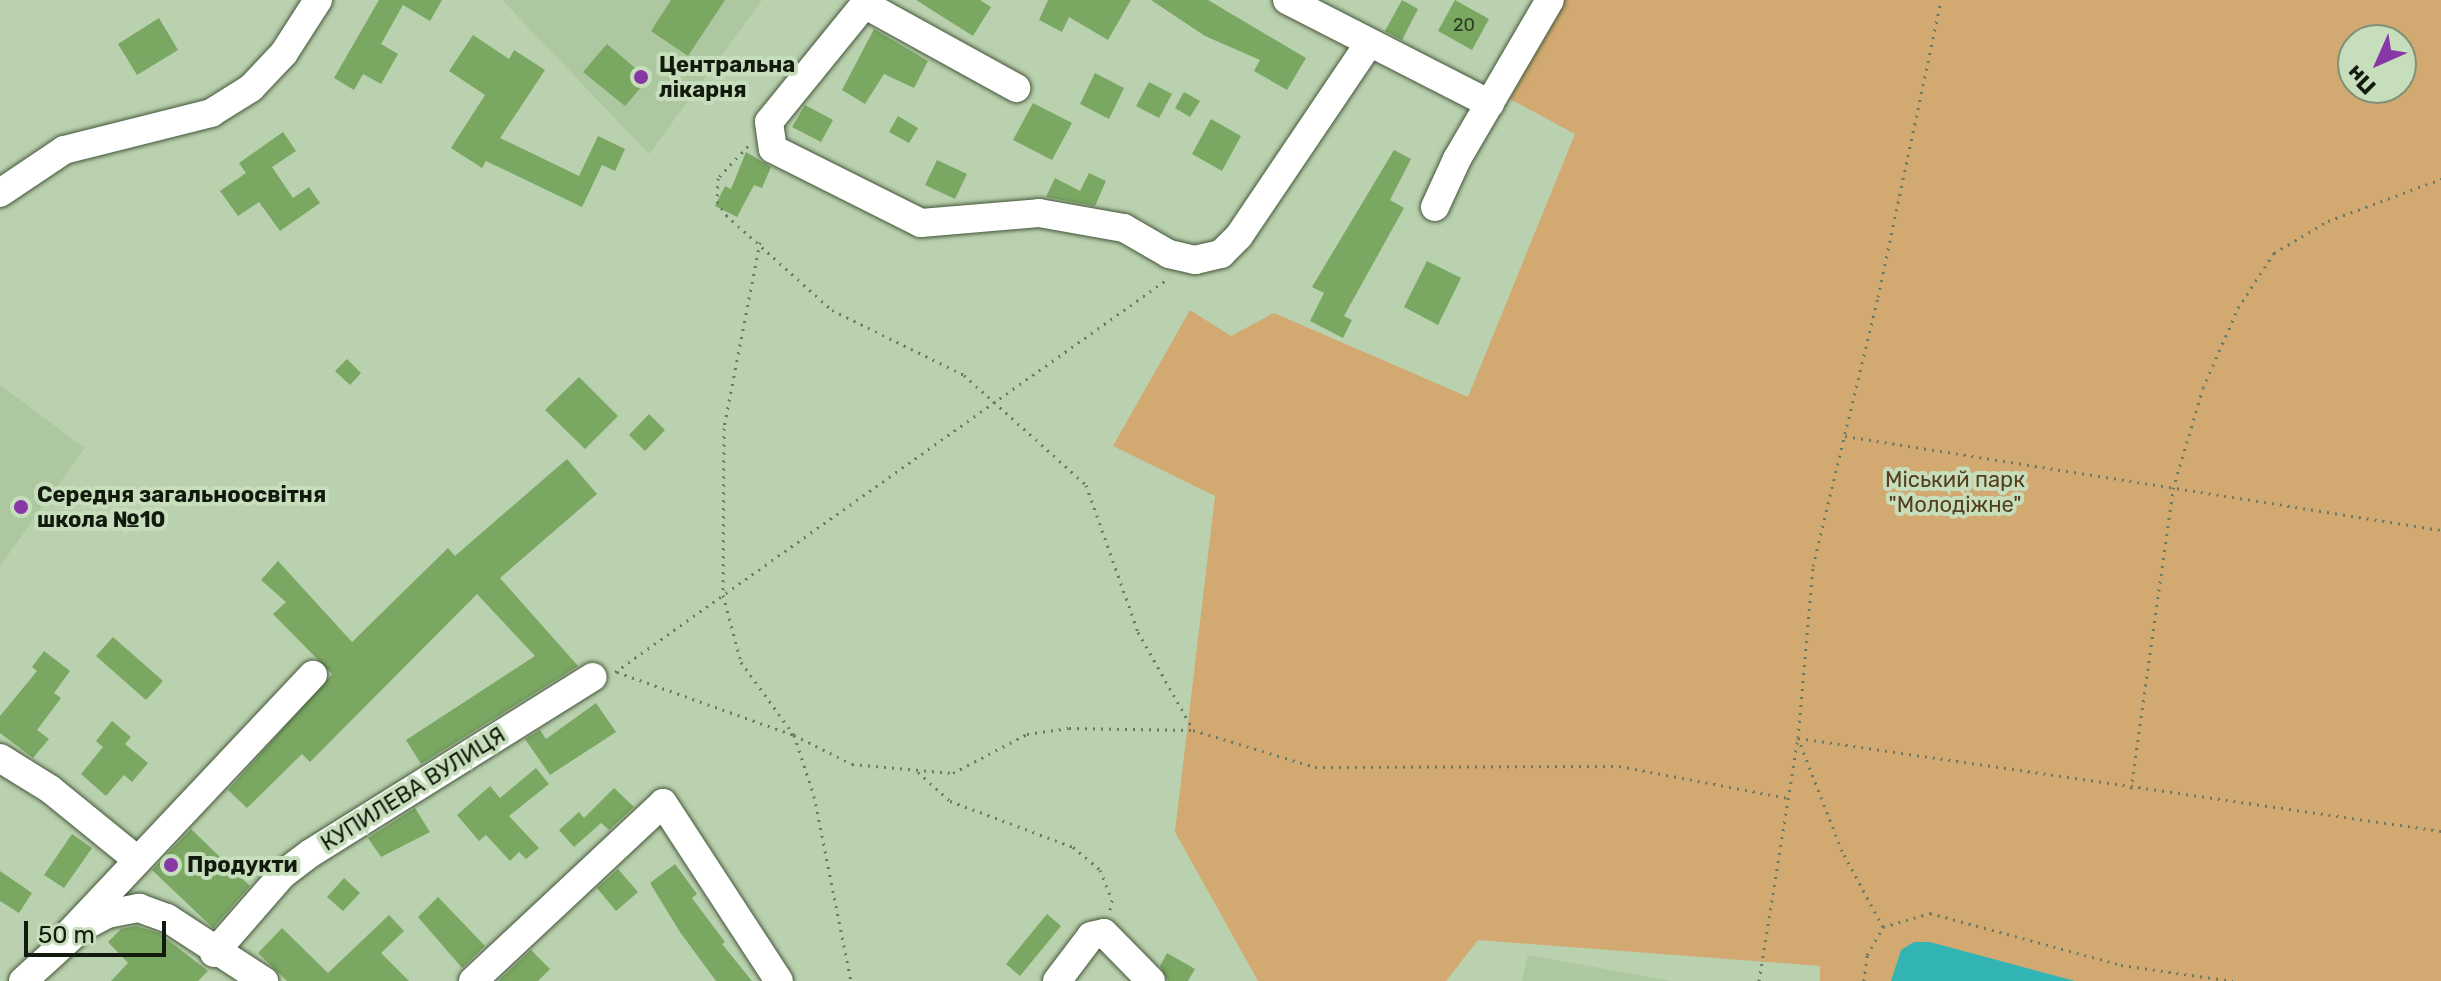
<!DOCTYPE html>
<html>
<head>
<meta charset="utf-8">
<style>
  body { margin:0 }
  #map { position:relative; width:2441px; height:981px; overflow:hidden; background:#bad1af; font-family:Rubik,sans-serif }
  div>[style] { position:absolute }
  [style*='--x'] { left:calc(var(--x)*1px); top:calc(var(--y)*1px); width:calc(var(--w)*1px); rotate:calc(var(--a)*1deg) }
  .built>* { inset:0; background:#adc8a0 }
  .green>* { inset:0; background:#d2aa71 }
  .water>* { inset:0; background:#32b4b5 }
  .building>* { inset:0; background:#7aa762 }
  .path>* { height:3px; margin-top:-1.5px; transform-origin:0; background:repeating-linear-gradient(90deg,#6b7b63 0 2px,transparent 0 8px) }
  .roads { filter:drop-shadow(0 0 2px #435639) drop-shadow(0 0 2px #435639) }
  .minor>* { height:28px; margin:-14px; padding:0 14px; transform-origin:14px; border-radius:14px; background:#fff }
  .dots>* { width:22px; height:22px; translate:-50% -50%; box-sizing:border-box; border:4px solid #c7debc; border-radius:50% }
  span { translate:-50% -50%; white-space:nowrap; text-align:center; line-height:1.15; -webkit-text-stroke:8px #c7debc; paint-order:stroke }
  .number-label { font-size:18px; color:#2c3d23 }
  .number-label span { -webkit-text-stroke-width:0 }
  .poi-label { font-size:22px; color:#121a0e; font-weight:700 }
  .left { translate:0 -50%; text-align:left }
  .park-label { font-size:22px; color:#553f1f }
  .street-label { font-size:22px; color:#121a0e }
  .north { position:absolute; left:2337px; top:24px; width:80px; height:80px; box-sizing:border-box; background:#c7debc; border:2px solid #7f9076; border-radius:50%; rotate:225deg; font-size:22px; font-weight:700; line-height:32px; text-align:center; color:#121a0e }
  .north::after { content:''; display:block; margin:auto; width:28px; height:36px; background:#8837a7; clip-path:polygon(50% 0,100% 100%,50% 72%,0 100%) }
  .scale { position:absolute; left:24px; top:921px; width:142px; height:36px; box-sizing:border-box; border:4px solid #121a0e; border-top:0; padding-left:10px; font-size:24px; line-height:28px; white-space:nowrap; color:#121a0e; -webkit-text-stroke:6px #c7debc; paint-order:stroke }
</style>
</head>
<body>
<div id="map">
  <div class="built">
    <div style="clip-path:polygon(502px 0,762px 0,649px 154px)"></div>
    <div style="clip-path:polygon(0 385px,85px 448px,0 566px)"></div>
    <div style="clip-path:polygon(1528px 955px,1671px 981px,1522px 981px)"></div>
  </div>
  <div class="green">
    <div style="clip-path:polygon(evenodd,1564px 0,2441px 0,2441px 981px,1820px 981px,1820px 966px,1478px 940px,1446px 981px,1258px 981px,1175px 832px,1215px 496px,1113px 446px,1190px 310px,1231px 336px,1274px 313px,1468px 397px,1575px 134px,1510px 99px,1564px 0,2353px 40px,2401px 40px,2401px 88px,2353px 88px,2353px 40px)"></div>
  </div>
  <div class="water">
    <div style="clip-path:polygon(1914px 942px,1930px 942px,2075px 981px,1891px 981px,1901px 950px)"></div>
  </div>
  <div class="building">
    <div style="clip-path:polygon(379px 0,442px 0,430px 21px,403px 5px,381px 44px,398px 54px,381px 84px,363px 74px,354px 90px,334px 78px)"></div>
    <div style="clip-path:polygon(671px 0,725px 0,688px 56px,651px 31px)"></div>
    <div style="clip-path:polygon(916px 0,980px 0,991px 7px,973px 36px)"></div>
    <div style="clip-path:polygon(1048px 0,1131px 0,1108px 40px,1069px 17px,1062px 32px,1039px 20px)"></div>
    <div style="clip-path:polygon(1151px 0,1208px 0,1306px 58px,1287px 90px,1254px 71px,1260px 60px,1205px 36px)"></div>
    <div style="clip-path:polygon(1402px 0,1418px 9px,1402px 40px,1385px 31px)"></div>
    <div style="clip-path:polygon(1455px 0,1489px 19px,1472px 50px,1438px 31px)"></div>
    <div style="clip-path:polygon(159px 18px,178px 50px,137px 75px,118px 44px)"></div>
    <div style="clip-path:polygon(874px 29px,928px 61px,914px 88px,884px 74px,865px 104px,842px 90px)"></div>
    <div style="clip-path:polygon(473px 35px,509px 59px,514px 50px,545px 70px,500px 138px,579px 176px,598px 136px,625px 149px,615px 171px,602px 165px,582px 207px,486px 161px,482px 168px,451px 148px,485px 95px,449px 71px)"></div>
    <div style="clip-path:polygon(607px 44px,648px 79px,625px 106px,583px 72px)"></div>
    <div style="clip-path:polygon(1095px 73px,1124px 88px,1109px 119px,1080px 104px)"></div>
    <div style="clip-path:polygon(1149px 82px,1172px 94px,1159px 118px,1136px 106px)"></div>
    <div style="clip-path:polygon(1184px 92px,1200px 101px,1190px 117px,1175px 108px)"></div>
    <div style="clip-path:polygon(1033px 103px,1072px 123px,1052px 160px,1013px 140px)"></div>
    <div style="clip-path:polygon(805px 105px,833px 120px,821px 142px,792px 127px)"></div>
    <div style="clip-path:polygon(898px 116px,918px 128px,909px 143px,889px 132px)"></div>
    <div style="clip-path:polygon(1211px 119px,1241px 136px,1222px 171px,1192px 154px)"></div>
    <div style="clip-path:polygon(283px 132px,296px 151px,272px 167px,293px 198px,309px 187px,320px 203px,280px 231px,259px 202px,238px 216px,220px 191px,246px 173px,239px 163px)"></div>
    <div style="clip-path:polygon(1394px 150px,1411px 159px,1390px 200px,1404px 208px,1344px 316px,1352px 320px,1343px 338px,1310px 321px,1324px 293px,1312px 287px)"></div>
    <div style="clip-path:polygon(746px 152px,771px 167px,762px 188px,754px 185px,737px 217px,715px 206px,725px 186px,731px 189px)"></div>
    <div style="clip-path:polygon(937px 160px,967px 174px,955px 199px,925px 185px)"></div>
    <div style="clip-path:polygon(1089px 173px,1106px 181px,1095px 206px,1046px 197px,1055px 178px,1080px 191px)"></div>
    <div style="clip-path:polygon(1427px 261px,1461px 278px,1438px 325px,1404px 307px)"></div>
    <div style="clip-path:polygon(347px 359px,361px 373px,350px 385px,335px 371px)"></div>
    <div style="clip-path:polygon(579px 377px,618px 416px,585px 449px,545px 410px)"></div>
    <div style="clip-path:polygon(649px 414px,665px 430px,645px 451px,629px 435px)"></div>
    <div style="clip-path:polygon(567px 459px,597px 494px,500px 578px,578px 666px,421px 764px,406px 740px,535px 656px,477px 594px,310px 762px,302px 754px,247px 808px,228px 790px,332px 674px,273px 614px,286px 602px,261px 580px,278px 561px,352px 642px,448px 548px,455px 556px)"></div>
    <div style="clip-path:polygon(113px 637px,163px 681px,146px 700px,96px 656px)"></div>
    <div style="clip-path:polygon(44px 651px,70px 671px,54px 693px,61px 698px,37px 730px,49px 739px,33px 758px,0 733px,0 716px,37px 671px,32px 667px)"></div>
    <div style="clip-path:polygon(596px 703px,616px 732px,550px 775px,525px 739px,540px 730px,546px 739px)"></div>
    <div style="clip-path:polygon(112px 721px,131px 737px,125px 744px,148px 763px,132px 782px,124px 775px,106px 796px,81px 774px,103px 747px,96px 741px)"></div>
    <div style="clip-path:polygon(536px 768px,549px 784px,509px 816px,539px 848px,526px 859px,519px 852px,510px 861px,486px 835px,479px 841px,457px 815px,490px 786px,500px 798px)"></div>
    <div style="clip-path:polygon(614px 788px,634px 807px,609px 830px,601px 823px,574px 847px,559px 830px,579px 812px,584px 818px)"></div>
    <div style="clip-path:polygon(415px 808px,430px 832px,381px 857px,368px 838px)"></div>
    <div style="clip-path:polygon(191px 829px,250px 886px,213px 928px,152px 870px)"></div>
    <div style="clip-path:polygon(72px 834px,92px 848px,64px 888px,44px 875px)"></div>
    <div style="clip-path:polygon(675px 864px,697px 894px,692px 898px,725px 942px,722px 944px,752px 981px,716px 981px,680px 932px,650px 883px)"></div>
    <div style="clip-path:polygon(618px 869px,638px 892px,616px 911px,597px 888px)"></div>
    <div style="clip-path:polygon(0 871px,32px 893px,19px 913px,0 901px)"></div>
    <div style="clip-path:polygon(344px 878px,360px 893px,343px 911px,327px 897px)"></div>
    <div style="clip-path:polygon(438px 897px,485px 946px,462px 968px,418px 917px)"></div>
    <div style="clip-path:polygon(1047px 914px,1061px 926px,1020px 976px,1006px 964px)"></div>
    <div style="clip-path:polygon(389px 915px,404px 931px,381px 953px,409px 981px,287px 981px,258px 953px,282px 928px,328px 973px)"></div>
    <div style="clip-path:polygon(136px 926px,159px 933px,208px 971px,198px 981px,111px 981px,128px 963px,108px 942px,121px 929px)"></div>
    <div style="clip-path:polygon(531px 950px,550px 969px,538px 981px,498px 981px)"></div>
    <div style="clip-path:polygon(1167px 953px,1195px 969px,1188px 981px,1168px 981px,1160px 966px)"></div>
  </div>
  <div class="path">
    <div style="--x:748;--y:146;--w:44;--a:133.2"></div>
    <div style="--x:718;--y:178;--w:23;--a:92"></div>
    <div style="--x:717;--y:201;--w:17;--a:57"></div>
    <div style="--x:726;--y:215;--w:142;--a:41.9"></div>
    <div style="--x:832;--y:310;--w:147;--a:26.2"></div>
    <div style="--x:964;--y:375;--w:164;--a:42"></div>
    <div style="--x:1086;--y:485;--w:156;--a:70.5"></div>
    <div style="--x:1138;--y:632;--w:110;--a:60.6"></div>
    <div style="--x:760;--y:242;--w:189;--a:101"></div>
    <div style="--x:724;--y:428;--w:167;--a:90.3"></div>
    <div style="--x:723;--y:595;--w:69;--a:75"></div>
    <div style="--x:741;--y:662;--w:90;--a:54"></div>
    <div style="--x:794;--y:735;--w:65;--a:26.6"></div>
    <div style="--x:852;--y:764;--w:101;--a:5.1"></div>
    <div style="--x:953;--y:773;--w:84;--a:-27.8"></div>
    <div style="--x:1027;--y:734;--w:42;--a:-8.1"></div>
    <div style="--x:1069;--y:728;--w:124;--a:0.9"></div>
    <div style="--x:1193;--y:730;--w:127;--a:16.9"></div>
    <div style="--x:1315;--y:767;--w:304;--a:-0.2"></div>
    <div style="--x:1619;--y:766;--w:172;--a:10.7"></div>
    <div style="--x:1845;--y:436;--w:603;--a:8.96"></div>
    <div style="--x:615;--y:672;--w:680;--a:-35.42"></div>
    <div style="--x:617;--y:672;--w:188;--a:19.6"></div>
    <div style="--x:794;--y:735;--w:64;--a:71.8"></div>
    <div style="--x:814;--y:796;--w:189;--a:78.7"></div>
    <div style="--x:918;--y:772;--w:43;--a:42.2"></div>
    <div style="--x:950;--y:801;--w:131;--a:20.5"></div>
    <div style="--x:1073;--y:847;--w:35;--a:40"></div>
    <div style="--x:1100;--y:870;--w:32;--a:68"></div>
    <div style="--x:1112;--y:900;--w:10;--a:101"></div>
    <div style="--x:2131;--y:789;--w:303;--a:-82"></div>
    <div style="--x:2173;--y:489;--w:105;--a:-73.5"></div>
    <div style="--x:2203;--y:388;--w:87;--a:-66.4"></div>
    <div style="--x:2238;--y:308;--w:66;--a:-56.8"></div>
    <div style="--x:2274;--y:253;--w:63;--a:-30.7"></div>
    <div style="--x:2328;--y:221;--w:121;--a:-20.4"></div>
    <div style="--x:1883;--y:927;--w:86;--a:-118.3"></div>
    <div style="--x:1842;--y:851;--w:121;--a:-111.3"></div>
    <div style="--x:1798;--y:738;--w:173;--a:-85"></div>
    <div style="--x:1813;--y:566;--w:277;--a:-76.4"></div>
    <div style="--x:1878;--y:297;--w:304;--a:-78"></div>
    <div style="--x:1759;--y:981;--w:246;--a:-80.9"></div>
    <div style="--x:1798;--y:738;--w:650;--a:8.23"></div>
    <div style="--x:1864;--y:981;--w:26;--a:-83"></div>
    <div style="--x:1867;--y:955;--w:32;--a:-60"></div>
    <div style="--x:1883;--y:927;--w:49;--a:-16.6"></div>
    <div style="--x:1930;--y:913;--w:198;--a:15.2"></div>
    <div style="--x:2121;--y:965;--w:113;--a:8.1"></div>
  </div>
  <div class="roads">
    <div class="minor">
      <div style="--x:868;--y:0;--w:157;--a:129.1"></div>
      <div style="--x:769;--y:122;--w:27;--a:82"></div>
      <div style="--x:773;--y:149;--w:165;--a:26.6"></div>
      <div style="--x:921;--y:223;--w:118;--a:-4.8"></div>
      <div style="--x:1039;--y:213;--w:86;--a:10"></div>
      <div style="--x:1124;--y:228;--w:52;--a:30"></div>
      <div style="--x:1169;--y:254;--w:27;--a:13"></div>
      <div style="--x:1195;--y:260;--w:27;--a:-13"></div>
      <div style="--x:1221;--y:254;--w:25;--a:-45"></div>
      <div style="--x:1239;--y:236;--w:233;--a:-56"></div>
      <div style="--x:1287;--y:0;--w:228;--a:27.1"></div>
      <div style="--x:864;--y:4;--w:174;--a:28.9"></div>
      <div style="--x:0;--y:193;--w:77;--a:-33.9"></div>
      <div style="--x:64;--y:150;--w:152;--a:-14.1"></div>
      <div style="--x:211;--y:113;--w:47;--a:-32"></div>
      <div style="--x:251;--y:88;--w:48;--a:-46.7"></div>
      <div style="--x:284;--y:53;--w:63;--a:-57.3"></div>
      <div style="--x:1435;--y:207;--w:53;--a:-65.4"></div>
      <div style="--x:1457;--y:159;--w:184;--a:-59.7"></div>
      <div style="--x:0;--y:758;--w:59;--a:31.8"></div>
      <div style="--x:50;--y:789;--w:109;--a:39.1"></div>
      <div style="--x:62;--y:941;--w:366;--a:-46.7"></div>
      <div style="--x:214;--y:953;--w:105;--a:-48.9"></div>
      <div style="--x:283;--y:874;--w:35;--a:-37"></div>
      <div style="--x:311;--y:853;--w:332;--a:-32"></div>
      <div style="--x:23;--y:981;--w:79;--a:-42.4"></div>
      <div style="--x:81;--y:928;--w:30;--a:-28"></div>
      <div style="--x:107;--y:914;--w:33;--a:-11"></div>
      <div style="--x:139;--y:908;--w:30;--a:20"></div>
      <div style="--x:167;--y:918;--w:116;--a:33"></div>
      <div style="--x:473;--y:981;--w:260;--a:-43.1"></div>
      <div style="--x:663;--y:803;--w:212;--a:56.9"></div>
      <div style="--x:1057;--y:981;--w:56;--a:-52.9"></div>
      <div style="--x:1091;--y:936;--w:13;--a:-13"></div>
      <div style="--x:1104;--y:933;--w:67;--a:45.6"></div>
    </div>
  </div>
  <div class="dots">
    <div style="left:641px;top:77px;background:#8837a7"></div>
    <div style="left:21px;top:507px;background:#8837a7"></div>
    <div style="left:171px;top:865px;background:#8837a7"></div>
  </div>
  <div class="number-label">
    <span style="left:1464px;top:25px">20</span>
  </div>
  <div class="poi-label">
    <span class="left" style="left:659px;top:77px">Центральна<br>лікарня</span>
    <span class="left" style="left:37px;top:507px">Середня загальноосвітня<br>школа №10</span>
    <span class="left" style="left:187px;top:865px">Продукти</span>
  </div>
  <div class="park-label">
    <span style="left:1955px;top:492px">Міський парк<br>"Молодіжне"</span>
  </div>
  <div class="street-label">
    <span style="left:413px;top:789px;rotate:-32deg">КУПИЛЕВА ВУЛИЦЯ</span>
  </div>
  <div class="north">Пн</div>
  <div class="scale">50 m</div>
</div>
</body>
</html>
